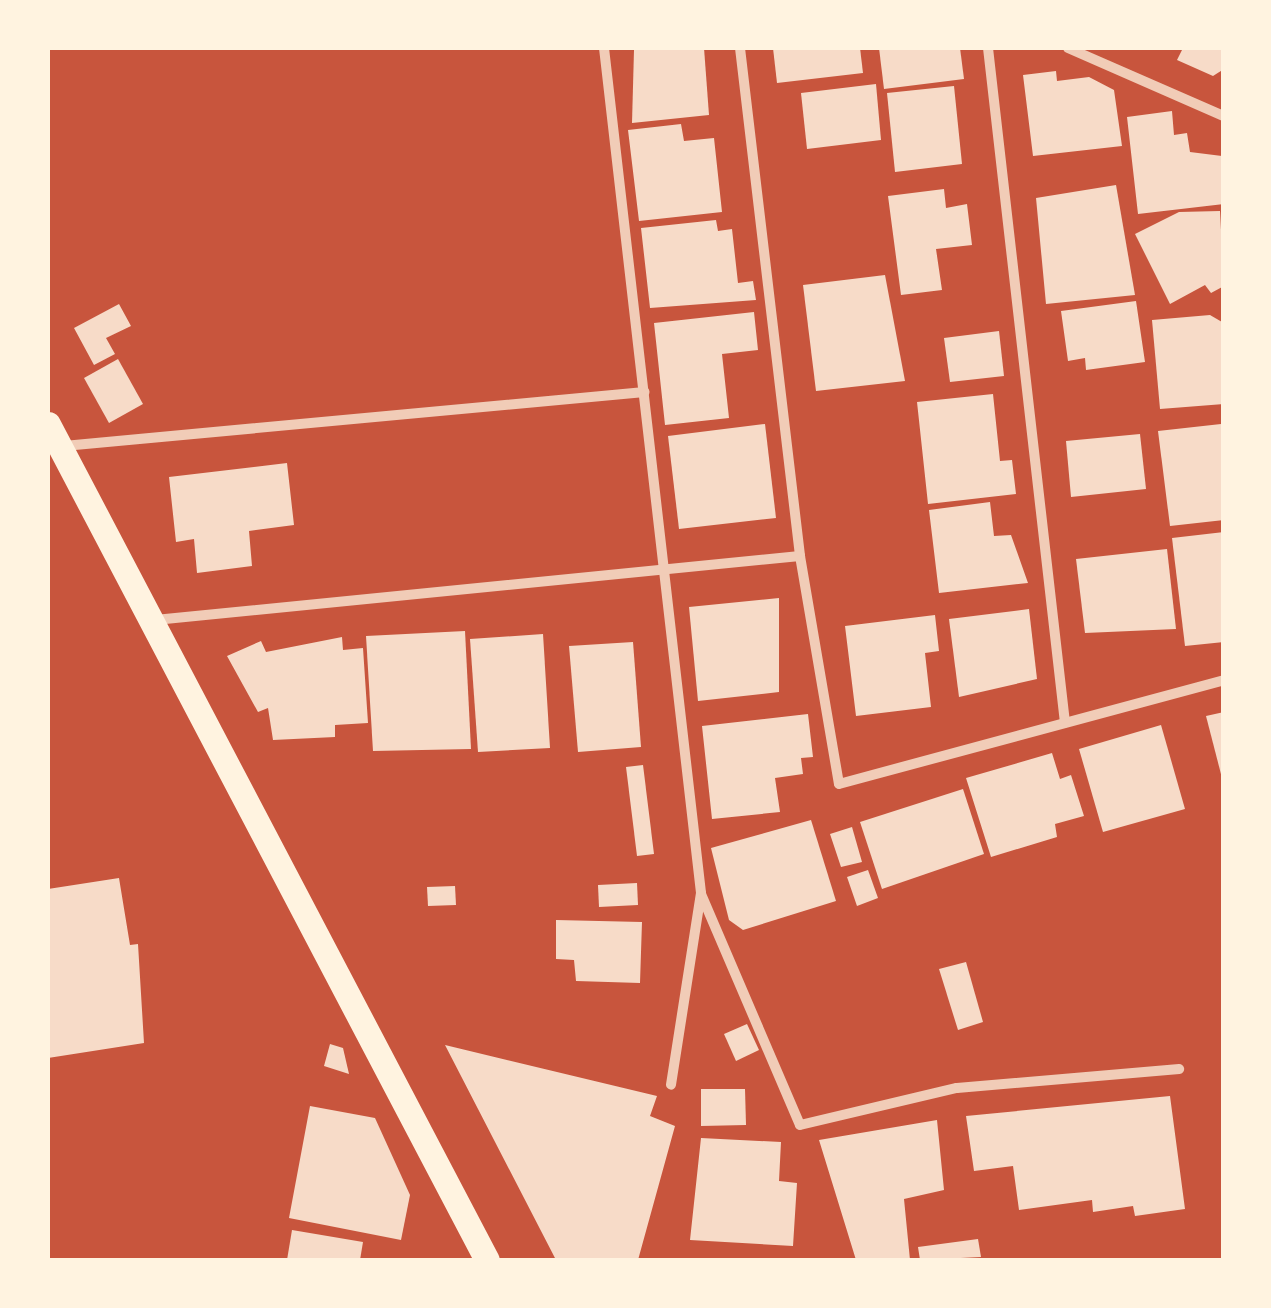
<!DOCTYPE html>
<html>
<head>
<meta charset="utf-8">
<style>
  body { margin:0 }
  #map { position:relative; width:1271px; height:1308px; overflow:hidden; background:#c8553d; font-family:"Noto Sans",sans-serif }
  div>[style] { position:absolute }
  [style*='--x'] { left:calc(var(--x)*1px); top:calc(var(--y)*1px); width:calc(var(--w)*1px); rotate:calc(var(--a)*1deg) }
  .building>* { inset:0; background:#f7dbc8 }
  .minor>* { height:10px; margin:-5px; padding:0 5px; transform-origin:5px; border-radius:5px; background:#f1ccb7 }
  .primary>* { height:25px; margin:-12.5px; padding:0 12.5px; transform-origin:12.5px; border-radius:12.5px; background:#fff3e0 }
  span { translate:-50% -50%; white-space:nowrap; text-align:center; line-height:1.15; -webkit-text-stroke:8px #fff3e0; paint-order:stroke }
  .frame { position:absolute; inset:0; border:50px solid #fff3e0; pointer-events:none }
</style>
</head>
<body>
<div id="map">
  <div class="building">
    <div style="clip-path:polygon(704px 48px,709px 115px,632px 123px,634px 50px)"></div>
    <div style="clip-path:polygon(773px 48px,860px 48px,863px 73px,777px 83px)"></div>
    <div style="clip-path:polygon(879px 48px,960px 48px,964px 79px,884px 89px)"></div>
    <div style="clip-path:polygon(1183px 48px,1224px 48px,1224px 69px,1213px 76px,1177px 60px)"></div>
    <div style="clip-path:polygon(1056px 71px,1057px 81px,1089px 77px,1114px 90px,1122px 146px,1033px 156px,1023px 75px)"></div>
    <div style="clip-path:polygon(876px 84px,881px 140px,807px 149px,801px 93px)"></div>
    <div style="clip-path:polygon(954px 86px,962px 164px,895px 172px,887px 93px)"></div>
    <div style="clip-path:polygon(1172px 111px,1174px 135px,1187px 133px,1190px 152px,1222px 156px,1224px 204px,1138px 214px,1127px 117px)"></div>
    <div style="clip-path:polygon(681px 124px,684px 141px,714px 138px,722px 212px,639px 221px,628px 130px)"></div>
    <div style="clip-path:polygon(1116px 185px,1135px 295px,1046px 304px,1036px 198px)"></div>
    <div style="clip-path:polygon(944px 189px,946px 208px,967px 204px,972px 245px,936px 249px,942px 290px,901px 295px,888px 196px)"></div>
    <div style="clip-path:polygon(1220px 211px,1224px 286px,1211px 293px,1205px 285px,1170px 304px,1135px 234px,1179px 212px)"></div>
    <div style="clip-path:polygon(716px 220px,718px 231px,732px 229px,738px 283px,753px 281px,756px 300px,650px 308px,641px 228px)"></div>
    <div style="clip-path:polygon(885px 275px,905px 381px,816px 391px,803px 285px)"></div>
    <div style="clip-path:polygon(1136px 301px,1145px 362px,1086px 370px,1085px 358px,1068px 361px,1061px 311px)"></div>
    <div style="clip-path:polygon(119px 304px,131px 326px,106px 338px,115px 354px,94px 365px,74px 328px)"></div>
    <div style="clip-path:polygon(754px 312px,758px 350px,722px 354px,729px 418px,665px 425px,654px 323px)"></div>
    <div style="clip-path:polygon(1210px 315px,1222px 322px,1224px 404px,1160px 409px,1152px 320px)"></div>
    <div style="clip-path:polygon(999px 331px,1004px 376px,950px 382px,944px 338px)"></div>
    <div style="clip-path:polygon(118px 359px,143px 404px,109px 423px,84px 378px)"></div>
    <div style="clip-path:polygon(993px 394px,1000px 461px,1012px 460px,1016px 494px,928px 504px,917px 402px)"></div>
    <div style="clip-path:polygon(765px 424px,776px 518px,679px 529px,668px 436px)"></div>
    <div style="clip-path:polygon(1221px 424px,1224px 520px,1170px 526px,1158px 431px)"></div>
    <div style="clip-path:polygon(1140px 434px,1146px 489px,1071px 497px,1066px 441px)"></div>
    <div style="clip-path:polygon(287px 463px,294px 525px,249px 531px,252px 566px,197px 573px,194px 539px,176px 542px,169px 477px)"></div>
    <div style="clip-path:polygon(990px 502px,994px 536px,1011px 535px,1028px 583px,939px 593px,929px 510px)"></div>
    <div style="clip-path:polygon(1224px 532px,1224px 642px,1185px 646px,1172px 538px)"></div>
    <div style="clip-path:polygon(1167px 549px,1176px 629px,1085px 633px,1076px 559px)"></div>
    <div style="clip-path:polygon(779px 598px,779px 692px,698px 701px,689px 607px)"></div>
    <div style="clip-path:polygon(1029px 609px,1037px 679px,959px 697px,949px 619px)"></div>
    <div style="clip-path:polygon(935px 615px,939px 651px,925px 653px,931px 707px,856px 716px,845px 626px)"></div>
    <div style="clip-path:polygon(465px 631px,471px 749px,373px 751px,366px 636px)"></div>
    <div style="clip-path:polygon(543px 634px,550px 748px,478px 752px,470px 639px)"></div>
    <div style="clip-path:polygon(342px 637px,343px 650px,363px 648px,368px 723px,335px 725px,335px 737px,273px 740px,268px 708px,258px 712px,227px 656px,261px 641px,266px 652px)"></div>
    <div style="clip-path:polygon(633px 642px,641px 747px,578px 752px,569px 646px)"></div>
    <div style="clip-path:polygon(1224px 712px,1224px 778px,1222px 778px,1206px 716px)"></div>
    <div style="clip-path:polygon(808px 714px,813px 757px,801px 758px,803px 774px,775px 778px,780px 812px,712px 819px,702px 726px)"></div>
    <div style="clip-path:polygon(1161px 725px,1185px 809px,1103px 832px,1079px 749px)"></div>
    <div style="clip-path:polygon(1052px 753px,1060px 779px,1071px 775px,1084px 816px,1055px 824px,1057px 837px,991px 857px,966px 778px)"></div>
    <div style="clip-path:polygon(643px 765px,654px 854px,637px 856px,626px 767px)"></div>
    <div style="clip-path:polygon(963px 789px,984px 854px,882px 889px,860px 822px)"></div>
    <div style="clip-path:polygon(811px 820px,836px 901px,743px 930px,729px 920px,711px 848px)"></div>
    <div style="clip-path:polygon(852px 827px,862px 862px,841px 867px,830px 834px)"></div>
    <div style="clip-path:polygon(868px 870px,878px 898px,857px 906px,847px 877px)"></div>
    <div style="clip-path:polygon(119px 878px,130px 945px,138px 944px,144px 1043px,48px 1058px,48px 889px)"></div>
    <div style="clip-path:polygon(637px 883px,638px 905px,599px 907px,598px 885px)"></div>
    <div style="clip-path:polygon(455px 886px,456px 905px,428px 906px,427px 887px)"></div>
    <div style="clip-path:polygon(556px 920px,642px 922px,640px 983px,576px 981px,574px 960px,556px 959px)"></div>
    <div style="clip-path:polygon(966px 962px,983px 1022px,958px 1030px,939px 969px)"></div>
    <div style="clip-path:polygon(747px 1024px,759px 1050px,736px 1061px,724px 1034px)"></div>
    <div style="clip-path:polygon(330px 1044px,343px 1048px,349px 1074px,324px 1066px)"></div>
    <div style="clip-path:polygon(445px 1045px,657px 1096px,650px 1116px,675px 1126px,638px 1260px,556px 1260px)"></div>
    <div style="clip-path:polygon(701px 1089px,745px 1089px,746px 1125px,701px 1126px)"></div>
    <div style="clip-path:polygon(1170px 1096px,1185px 1209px,1135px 1216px,1133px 1206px,1093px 1212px,1092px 1200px,1019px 1210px,1013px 1166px,974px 1171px,966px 1116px)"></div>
    <div style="clip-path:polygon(310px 1106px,375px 1118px,410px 1195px,401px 1240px,289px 1218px)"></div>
    <div style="clip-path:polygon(937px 1120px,944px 1190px,904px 1199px,910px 1260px,856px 1260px,819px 1140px)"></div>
    <div style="clip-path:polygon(701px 1138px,781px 1142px,779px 1181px,797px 1183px,793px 1246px,690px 1240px)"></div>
    <div style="clip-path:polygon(292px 1230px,363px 1242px,360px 1260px,287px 1260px)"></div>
    <div style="clip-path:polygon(978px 1239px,981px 1257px,920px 1260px,918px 1247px)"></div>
  </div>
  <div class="minor">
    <div style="--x:604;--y:48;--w:851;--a:83.45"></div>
    <div style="--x:701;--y:893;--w:194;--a:98.9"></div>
    <div style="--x:740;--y:48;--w:512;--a:83.26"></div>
    <div style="--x:800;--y:556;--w:231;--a:80.3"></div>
    <div style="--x:839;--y:784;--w:399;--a:-15.1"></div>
    <div style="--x:988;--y:48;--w:679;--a:83.49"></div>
    <div style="--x:1068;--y:48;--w:170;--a:23.6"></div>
    <div style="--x:64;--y:446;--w:583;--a:-5.32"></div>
    <div style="--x:155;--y:620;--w:648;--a:-5.67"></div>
    <div style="--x:701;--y:894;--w:251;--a:66.8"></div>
    <div style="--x:800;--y:1125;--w:161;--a:-13.3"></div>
    <div style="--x:957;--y:1088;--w:223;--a:-4.9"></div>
  </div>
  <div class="primary">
    <div style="--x:48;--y:424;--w:944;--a:62.3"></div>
  </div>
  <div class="frame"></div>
</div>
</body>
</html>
